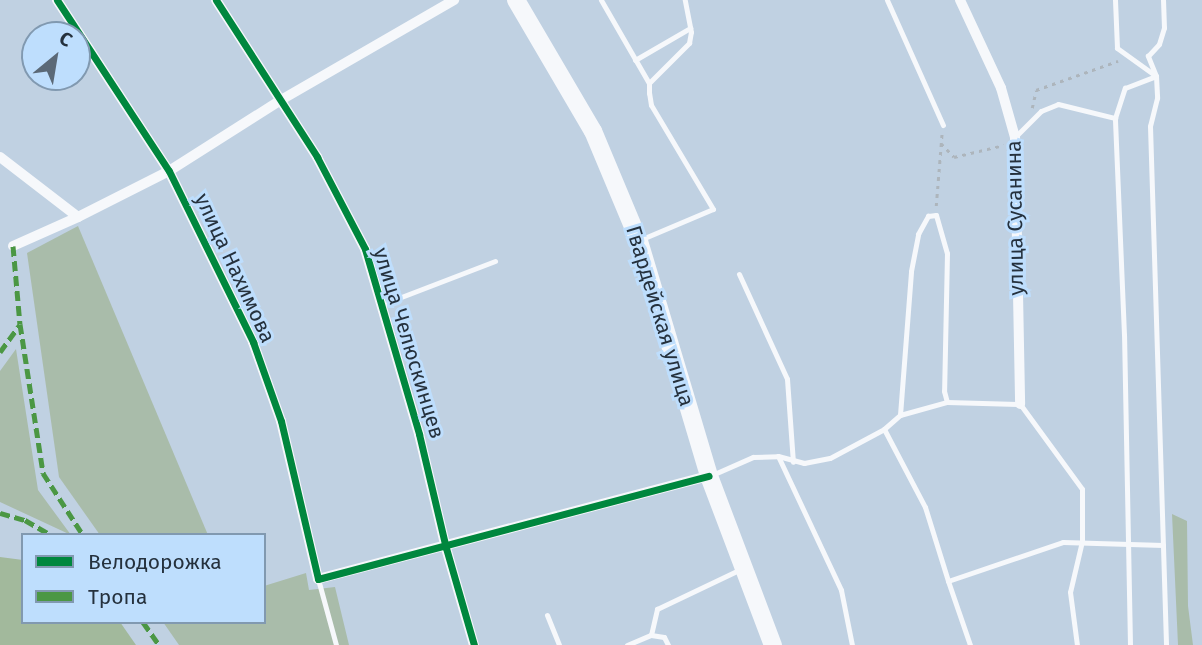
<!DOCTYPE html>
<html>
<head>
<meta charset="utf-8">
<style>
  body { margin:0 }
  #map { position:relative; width:1202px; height:645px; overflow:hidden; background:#c0d1e2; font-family:"Fira Sans",sans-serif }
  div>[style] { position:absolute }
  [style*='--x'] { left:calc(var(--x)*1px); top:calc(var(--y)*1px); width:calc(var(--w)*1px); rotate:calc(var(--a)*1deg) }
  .green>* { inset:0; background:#a9bcaa }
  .forest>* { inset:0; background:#a2b99c }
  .path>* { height:2.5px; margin-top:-1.25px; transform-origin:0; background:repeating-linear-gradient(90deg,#adb5bc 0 3.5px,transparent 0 8.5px) }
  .service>* { height:5px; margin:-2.5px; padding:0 2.5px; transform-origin:2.5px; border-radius:2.5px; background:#f6f8fb }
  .minor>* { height:10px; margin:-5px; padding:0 5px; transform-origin:5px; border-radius:5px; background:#f6f8fb }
  .primary>* { height:18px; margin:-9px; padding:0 9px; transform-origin:9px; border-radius:9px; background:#f6f8fb }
  .quiet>* { height:5px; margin-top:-2.5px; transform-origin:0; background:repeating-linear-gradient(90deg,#4b9744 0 10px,transparent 0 15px) }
  .cycleway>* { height:7px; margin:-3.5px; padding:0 3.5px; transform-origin:3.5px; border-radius:3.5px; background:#00873e }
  span { translate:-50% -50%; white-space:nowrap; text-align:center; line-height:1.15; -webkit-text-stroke:6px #bedefd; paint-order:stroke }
  .street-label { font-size:21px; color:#25313d }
  .legend { position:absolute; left:21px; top:533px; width:245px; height:91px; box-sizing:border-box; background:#bedefd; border:2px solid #8199b0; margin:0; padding:9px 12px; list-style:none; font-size:21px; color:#25313d }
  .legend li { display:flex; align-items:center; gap:14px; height:35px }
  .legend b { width:35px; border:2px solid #8199b0 }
  .north { position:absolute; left:21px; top:21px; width:70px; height:70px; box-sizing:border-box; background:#bedefd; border:2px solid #8199b0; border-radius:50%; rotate:30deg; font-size:19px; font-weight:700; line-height:28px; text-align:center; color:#25313d }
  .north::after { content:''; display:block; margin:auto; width:24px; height:32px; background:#5b6977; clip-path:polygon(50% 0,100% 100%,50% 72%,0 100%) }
</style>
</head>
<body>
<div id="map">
  <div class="green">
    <div style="clip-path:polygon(78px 226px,208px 535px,100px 535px,59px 477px,27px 253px)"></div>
    <div style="clip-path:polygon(16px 349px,38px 490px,71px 535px,0 502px,0 371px)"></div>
    <div style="clip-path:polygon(1172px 514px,1187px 521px,1188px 606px,1193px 645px,1178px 645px)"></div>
    <div style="clip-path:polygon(306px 573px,309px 590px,335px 587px,349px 645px,179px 645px,163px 622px,264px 622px,264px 586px)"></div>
  </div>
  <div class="forest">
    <div style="clip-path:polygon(0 557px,23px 560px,23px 622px,120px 622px,136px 645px,0 645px)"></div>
  </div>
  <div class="path">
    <div style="--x:1032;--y:108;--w:18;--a:-77"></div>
    <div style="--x:1036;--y:90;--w:87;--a:-19.5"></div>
    <div style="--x:941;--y:143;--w:19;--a:47"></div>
    <div style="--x:954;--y:157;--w:51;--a:-13.5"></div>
    <div style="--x:936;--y:206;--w:74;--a:-85.4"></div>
  </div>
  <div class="service">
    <div style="--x:601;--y:0;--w:96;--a:60"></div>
    <div style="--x:887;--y:0;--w:137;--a:65.9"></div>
    <div style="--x:1115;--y:0;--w:48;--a:87.6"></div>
    <div style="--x:1117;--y:48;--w:48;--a:35.7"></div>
    <div style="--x:1156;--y:76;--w:22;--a:-112"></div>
    <div style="--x:1148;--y:56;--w:16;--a:-47"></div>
    <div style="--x:1159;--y:44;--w:17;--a:-73"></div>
    <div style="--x:1164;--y:28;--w:28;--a:-92"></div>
    <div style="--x:635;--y:60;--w:64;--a:-30.2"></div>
    <div style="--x:1016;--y:136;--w:35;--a:-45"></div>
    <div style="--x:1041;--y:111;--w:18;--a:-22"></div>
    <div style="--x:1058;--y:104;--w:59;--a:13.8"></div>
    <div style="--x:642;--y:239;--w:77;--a:-22.9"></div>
    <div style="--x:713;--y:209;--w:121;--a:-120.8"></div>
    <div style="--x:651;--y:105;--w:12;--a:-99"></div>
    <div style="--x:649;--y:93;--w:10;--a:-90"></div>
    <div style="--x:649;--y:83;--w:57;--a:-45"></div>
    <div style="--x:689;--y:43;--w:11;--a:-80"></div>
    <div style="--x:691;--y:32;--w:33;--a:-101"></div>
    <div style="--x:739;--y:274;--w:115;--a:65.4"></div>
    <div style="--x:787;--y:379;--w:83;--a:85.9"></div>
    <div style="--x:383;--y:304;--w:120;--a:-21"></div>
    <div style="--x:900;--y:415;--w:144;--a:-85.6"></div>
    <div style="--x:911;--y:271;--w:38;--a:-79"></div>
    <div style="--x:918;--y:234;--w:21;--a:-61"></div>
    <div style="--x:928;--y:216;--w:8;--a:-7"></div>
    <div style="--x:936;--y:215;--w:40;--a:74"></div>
    <div style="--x:947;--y:253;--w:138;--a:91.2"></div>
    <div style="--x:944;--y:391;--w:11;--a:75"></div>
    <div style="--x:947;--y:402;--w:73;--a:1.6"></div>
    <div style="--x:1020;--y:404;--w:105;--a:53.9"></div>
    <div style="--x:1082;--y:489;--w:52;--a:90"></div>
    <div style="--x:1082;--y:541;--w:52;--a:103.2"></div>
    <div style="--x:1070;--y:592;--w:53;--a:82.5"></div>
    <div style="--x:884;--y:429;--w:88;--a:62.3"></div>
    <div style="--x:925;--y:507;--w:77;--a:72.7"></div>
    <div style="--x:948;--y:581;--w:121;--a:-18.7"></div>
    <div style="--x:1063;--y:542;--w:100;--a:1.7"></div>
    <div style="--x:778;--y:456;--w:148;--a:64.8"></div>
    <div style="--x:841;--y:590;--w:56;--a:78.7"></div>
    <div style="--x:712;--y:475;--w:45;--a:-23.7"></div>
    <div style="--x:753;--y:457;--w:25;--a:-2"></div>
    <div style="--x:778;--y:456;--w:27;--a:15"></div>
    <div style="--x:804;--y:463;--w:26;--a:-11"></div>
    <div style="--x:830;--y:458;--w:61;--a:-28.2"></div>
    <div style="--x:884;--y:429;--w:21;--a:-41"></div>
    <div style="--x:900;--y:415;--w:49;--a:-15.5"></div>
    <div style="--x:318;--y:579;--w:68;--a:74.7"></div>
    <div style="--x:948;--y:581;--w:68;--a:71"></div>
    <div style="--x:547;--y:615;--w:32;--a:68"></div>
    <div style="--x:651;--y:635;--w:27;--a:-77"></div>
    <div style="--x:657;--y:609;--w:93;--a:-25.5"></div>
    <div style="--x:627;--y:645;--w:26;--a:-23"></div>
    <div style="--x:651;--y:635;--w:13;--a:9"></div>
    <div style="--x:664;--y:637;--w:9;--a:63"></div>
    <div style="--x:1130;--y:645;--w:310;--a:-91.1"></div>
    <div style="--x:1124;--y:335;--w:217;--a:-92.4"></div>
    <div style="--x:1115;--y:118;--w:32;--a:-72"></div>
    <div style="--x:1125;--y:88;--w:33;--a:-21"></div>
    <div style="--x:1156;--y:76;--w:22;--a:87"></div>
    <div style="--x:1157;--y:98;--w:29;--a:104"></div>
    <div style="--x:1150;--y:126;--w:519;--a:88.23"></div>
  </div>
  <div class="minor">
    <div style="--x:57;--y:0;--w:204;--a:56.8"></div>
    <div style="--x:169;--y:171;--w:191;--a:63.8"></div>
    <div style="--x:253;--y:342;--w:84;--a:70.5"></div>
    <div style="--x:281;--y:421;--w:162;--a:76.8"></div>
    <div style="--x:318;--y:579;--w:404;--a:-14.8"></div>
    <div style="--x:216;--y:0;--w:187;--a:57.2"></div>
    <div style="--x:317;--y:157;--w:104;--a:62.4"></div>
    <div style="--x:365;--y:249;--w:193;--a:73.7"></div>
    <div style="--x:419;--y:434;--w:117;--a:76.7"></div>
    <div style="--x:446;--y:548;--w:101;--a:73.9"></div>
    <div style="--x:960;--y:0;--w:97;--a:65"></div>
    <div style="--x:1001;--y:88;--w:51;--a:74.1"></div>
    <div style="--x:1015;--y:137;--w:267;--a:88.9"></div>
    <div style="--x:0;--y:157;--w:98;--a:37.6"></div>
    <div style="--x:13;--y:246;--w:71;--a:-24"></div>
    <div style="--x:78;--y:217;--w:102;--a:-26.8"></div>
    <div style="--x:169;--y:171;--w:133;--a:-32.4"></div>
    <div style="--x:281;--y:100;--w:200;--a:-30"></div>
  </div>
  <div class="primary">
    <div style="--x:516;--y:0;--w:152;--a:59.6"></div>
    <div style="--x:593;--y:131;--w:119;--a:67.3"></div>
    <div style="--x:639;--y:241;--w:245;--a:73.4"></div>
    <div style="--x:709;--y:476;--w:181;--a:69.3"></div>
  </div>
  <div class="quiet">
    <div style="--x:13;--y:246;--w:78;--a:84.9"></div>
    <div style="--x:20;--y:324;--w:151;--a:81.2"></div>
    <div style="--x:43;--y:473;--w:74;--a:57.2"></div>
    <div style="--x:0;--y:352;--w:34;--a:-54"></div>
    <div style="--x:0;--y:513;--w:26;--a:16"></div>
    <div style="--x:25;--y:520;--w:30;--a:30"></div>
    <div style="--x:143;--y:622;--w:28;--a:55"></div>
  </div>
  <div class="cycleway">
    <div style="--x:57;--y:0;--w:204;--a:56.8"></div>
    <div style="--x:169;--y:171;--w:191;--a:63.8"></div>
    <div style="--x:253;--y:342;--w:84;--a:70.5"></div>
    <div style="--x:281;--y:421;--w:162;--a:76.8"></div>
    <div style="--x:318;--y:579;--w:404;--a:-14.8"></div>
    <div style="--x:216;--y:0;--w:187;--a:57.2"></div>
    <div style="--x:317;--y:157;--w:104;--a:62.4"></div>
    <div style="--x:365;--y:249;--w:193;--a:73.7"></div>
    <div style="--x:419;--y:434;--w:117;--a:76.7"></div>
    <div style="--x:446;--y:548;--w:101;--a:73.9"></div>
  </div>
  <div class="street-label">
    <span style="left:1015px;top:218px;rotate:-91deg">улица Сусанина</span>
    <span style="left:235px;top:268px;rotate:65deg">улица Нахимова</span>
    <span style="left:660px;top:316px;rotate:73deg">Гвардейская улица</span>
    <span style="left:409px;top:343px;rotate:73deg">улица Челюскинцев</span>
  </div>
  <ul class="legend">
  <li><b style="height:9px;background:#00873e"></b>Велодорожка</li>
  <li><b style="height:9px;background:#4b9744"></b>Тропа</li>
  </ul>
  <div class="north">С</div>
</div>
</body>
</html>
